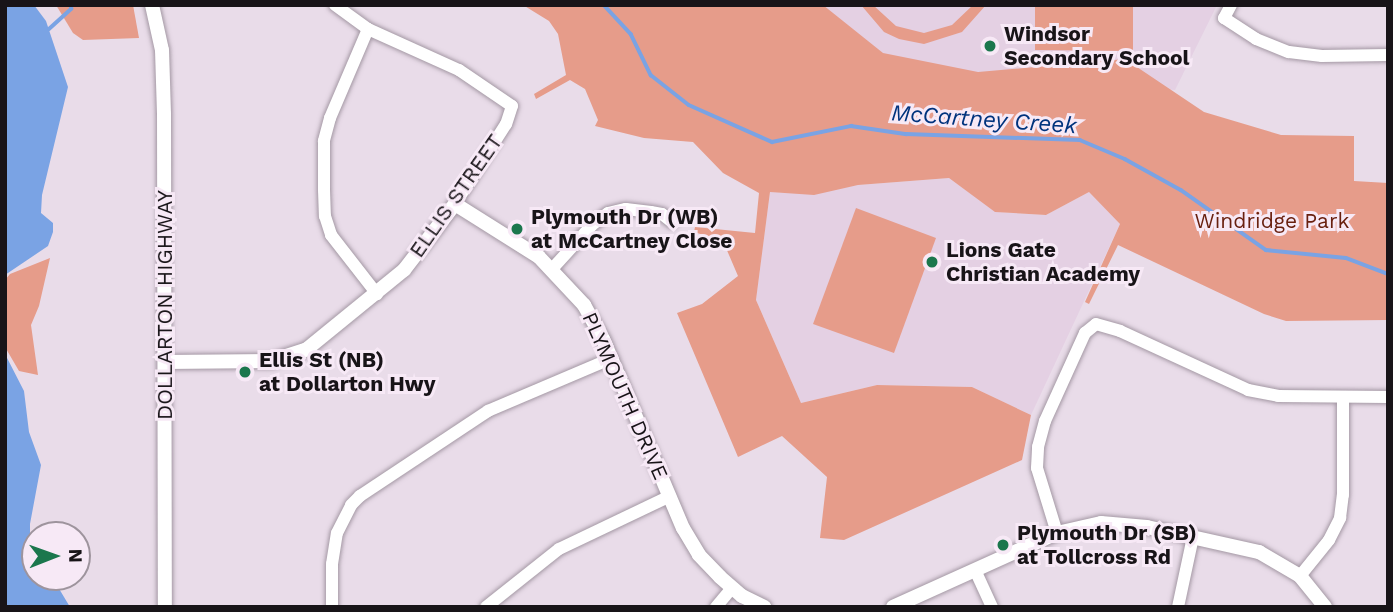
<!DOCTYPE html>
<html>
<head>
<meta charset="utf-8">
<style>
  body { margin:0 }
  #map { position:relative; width:1393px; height:612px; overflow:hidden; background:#e9dce9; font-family:"Work Sans",sans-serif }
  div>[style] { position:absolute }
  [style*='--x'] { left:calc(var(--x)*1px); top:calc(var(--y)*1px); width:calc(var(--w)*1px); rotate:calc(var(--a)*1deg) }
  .built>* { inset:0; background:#e4d0e3 }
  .green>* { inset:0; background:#e69c8a }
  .water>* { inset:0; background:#7aa3e4 }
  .stream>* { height:3.5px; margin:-1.75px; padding:0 1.75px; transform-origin:1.75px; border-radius:1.75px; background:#7aa3e4 }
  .roads { filter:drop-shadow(0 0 2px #a498a4) drop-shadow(0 0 2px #a498a4) }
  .minor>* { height:12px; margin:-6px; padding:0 6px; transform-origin:6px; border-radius:6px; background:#fff }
  .tertiary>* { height:14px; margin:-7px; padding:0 7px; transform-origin:7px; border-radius:7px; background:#fff }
  .dots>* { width:19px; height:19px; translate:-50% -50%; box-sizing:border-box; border:4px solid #f7e9f6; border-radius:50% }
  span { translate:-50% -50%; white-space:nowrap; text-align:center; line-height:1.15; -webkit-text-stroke:6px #f7e9f6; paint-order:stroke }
  .poi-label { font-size:21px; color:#181418; font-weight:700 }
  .left { translate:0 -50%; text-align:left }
  .street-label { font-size:21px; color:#181418 }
  .park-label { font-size:21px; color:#69200f }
  .water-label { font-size:23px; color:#00337d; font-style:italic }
  .frame { position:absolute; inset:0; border:7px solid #181418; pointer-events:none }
  .north { position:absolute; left:21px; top:521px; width:70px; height:70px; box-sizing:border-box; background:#f7e9f6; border:2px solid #9e949d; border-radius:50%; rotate:89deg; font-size:19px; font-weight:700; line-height:28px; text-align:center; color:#181418 }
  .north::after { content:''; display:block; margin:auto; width:24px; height:32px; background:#1b774d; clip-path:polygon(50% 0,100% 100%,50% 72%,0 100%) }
</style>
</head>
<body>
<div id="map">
  <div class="built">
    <div style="clip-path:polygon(709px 5px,1217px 5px,1175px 90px,812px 61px)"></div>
    <div style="clip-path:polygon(949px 178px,996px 212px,1046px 215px,1089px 192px,1120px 224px,1031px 415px,972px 387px,877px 385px,801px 403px,756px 300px,770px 192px,814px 193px,858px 185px)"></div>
  </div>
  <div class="green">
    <div style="clip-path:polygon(56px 5px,133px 5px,139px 38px,83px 40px,73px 33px)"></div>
    <div style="clip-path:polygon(523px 5px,823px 5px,883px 53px,978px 72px,1125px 59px,1204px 112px,1281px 135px,1354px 136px,1354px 181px,1388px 183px,1388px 320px,1286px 321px,1264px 314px,1118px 245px,1089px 304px,1085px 302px,1120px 224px,1089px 192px,1046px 215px,995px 212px,949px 178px,858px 185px,814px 195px,770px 192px,756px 300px,801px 403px,877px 385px,972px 387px,1031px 415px,1022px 460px,844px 540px,820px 538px,827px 477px,782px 436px,738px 457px,677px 313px,702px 304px,738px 276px,723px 241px,694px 232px,695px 227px,755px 233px,759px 193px,723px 173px,693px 142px,644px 138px,595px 126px,598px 120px,585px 89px,570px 80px,536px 99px,534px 94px,566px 75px,558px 34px,549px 21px)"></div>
    <div style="clip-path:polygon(861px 5px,873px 5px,896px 26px,924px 33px,952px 25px,973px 5px,986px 5px,962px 32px,924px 44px,899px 39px,884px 32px)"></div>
    <div style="clip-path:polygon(1035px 5px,1133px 5px,1133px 51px,1035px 50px)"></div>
    <div style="clip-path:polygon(856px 208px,936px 238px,894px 353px,813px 324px)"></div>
    <div style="clip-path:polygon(50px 258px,39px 306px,31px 325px,38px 375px,19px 371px,5px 347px,5px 280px,10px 274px)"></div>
  </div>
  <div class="water">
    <div style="clip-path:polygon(5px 5px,34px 5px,46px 21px,68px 87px,42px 195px,41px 213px,53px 223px,53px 232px,48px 246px,5px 275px)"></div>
    <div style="clip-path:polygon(5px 354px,24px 391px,29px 432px,41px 465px,30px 524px,30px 534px,35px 542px,35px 577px,52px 577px,70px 607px,5px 607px)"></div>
  </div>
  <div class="stream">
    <div style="--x:604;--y:5;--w:40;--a:47"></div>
    <div style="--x:631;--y:34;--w:46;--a:64"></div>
    <div style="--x:651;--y:75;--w:48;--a:38.3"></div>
    <div style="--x:689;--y:105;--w:91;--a:24"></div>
    <div style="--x:772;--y:142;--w:81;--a:-11.4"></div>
    <div style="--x:851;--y:126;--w:56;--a:8.3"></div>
    <div style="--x:906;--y:134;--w:174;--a:2"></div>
    <div style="--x:1080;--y:140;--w:49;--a:22.9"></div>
    <div style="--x:1125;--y:159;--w:64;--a:29"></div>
    <div style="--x:1181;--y:190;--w:104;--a:35.2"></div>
    <div style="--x:1266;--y:250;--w:80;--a:5.7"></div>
    <div style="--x:1346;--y:258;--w:45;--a:20.9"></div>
    <div style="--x:49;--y:29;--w:30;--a:-42"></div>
    <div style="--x:71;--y:9;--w:4;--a:-90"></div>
  </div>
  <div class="roads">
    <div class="minor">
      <div style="--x:335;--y:5;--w:41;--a:36"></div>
      <div style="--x:368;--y:29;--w:100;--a:24.3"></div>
      <div style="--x:459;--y:70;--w:64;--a:34.2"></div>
      <div style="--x:512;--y:106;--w:19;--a:108"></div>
      <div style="--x:506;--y:124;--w:95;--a:122.5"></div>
      <div style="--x:1231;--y:5;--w:15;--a:118"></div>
      <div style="--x:1224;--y:18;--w:38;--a:33"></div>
      <div style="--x:1256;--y:39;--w:35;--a:22"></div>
      <div style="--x:1289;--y:52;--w:33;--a:7"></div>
      <div style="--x:1322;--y:56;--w:66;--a:-0.9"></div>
      <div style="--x:368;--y:29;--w:97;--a:113.1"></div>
      <div style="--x:330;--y:118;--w:24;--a:105"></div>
      <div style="--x:324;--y:141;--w:49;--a:90"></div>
      <div style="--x:324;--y:190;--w:26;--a:88"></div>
      <div style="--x:325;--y:216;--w:20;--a:72"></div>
      <div style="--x:331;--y:235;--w:75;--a:52.1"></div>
      <div style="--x:552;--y:269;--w:59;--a:-47.7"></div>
      <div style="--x:592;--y:225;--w:20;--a:-37"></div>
      <div style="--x:608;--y:213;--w:18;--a:-13"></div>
      <div style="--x:626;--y:209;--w:25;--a:7"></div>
      <div style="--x:651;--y:212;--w:11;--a:10"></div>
      <div style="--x:662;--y:214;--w:13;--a:39"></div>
      <div style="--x:1057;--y:533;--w:68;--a:-107.1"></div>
      <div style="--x:1037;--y:468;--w:21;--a:-87"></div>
      <div style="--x:1038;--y:447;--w:27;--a:-75"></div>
      <div style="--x:1045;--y:421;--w:97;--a:-65.6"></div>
      <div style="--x:1085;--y:333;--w:14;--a:-39"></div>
      <div style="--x:1096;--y:324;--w:25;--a:16"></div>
      <div style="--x:1120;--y:331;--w:141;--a:24.7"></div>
      <div style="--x:1248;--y:390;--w:31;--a:11"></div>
      <div style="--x:1278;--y:396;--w:110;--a:0.5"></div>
      <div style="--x:975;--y:570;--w:41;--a:65.3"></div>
      <div style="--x:1300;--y:576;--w:46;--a:-51.1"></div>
      <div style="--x:1329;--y:540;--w:25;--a:-63"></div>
      <div style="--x:1340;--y:518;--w:23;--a:-83"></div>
      <div style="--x:1343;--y:495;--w:98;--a:-90"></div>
      <div style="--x:332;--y:607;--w:43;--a:-90"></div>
      <div style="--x:332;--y:564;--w:31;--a:-81"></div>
      <div style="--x:337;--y:533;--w:31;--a:-63"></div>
      <div style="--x:351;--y:505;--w:13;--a:-45"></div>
      <div style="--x:360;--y:496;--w:154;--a:-33.6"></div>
      <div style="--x:488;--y:411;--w:135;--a:-23.1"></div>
      <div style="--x:486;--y:607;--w:93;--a:-38.5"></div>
      <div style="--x:559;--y:549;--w:123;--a:-25.5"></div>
      <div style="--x:716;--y:607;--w:25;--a:-50"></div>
      <div style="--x:1178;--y:607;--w:72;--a:-77.9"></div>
    </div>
    <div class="tertiary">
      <div style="--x:152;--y:5;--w:46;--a:77.5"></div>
      <div style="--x:162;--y:50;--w:64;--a:88.2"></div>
      <div style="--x:164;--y:114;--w:493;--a:89.9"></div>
      <div style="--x:165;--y:362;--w:106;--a:-0.5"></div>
      <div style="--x:271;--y:361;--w:38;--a:-18"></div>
      <div style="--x:307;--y:349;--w:125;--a:-39.2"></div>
      <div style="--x:404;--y:270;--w:83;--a:-52.3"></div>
      <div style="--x:455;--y:204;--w:99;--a:32.2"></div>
      <div style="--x:539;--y:257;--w:66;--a:46.8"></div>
      <div style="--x:584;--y:305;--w:39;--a:61"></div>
      <div style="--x:603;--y:339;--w:205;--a:67.1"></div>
      <div style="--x:683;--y:528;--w:31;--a:59"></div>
      <div style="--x:699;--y:555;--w:30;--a:46"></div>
      <div style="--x:720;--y:577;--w:29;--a:41"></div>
      <div style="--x:742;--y:596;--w:25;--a:26"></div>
      <div style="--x:893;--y:607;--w:180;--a:-24.3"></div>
      <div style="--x:1057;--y:533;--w:45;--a:-12.8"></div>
      <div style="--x:1101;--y:523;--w:46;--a:5"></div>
      <div style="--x:1147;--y:527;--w:115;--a:12.6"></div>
      <div style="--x:1259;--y:552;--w:48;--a:30.3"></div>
      <div style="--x:1300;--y:576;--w:40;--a:51"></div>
    </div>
  </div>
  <div class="dots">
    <div style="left:990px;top:46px;background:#1b774d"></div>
    <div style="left:517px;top:229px;background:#1b774d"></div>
    <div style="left:932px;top:262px;background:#1b774d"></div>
    <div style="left:245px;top:372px;background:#1b774d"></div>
    <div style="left:1003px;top:545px;background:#1b774d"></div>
  </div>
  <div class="poi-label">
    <span class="left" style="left:1004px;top:46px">Windsor<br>Secondary School</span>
    <span class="left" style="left:531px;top:229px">Plymouth Dr (WB)<br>at McCartney Close</span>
    <span class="left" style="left:946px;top:262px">Lions Gate<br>Christian Academy</span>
    <span class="left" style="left:259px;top:372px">Ellis St (NB)<br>at Dollarton Hwy</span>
    <span class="left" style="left:1017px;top:545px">Plymouth Dr (SB)<br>at Tollcross Rd</span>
  </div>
  <div class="street-label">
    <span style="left:456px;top:196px;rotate:-55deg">ELLIS STREET</span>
    <span style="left:165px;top:305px;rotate:-90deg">DOLLARTON HIGHWAY</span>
    <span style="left:625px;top:396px;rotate:66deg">PLYMOUTH DRIVE</span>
  </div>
  <div class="park-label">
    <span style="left:1272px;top:221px">Windridge Park</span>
  </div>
  <div class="water-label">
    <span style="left:984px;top:120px;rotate:4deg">McCartney Creek</span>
  </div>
  <div class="frame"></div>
  <div class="north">N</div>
</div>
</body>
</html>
